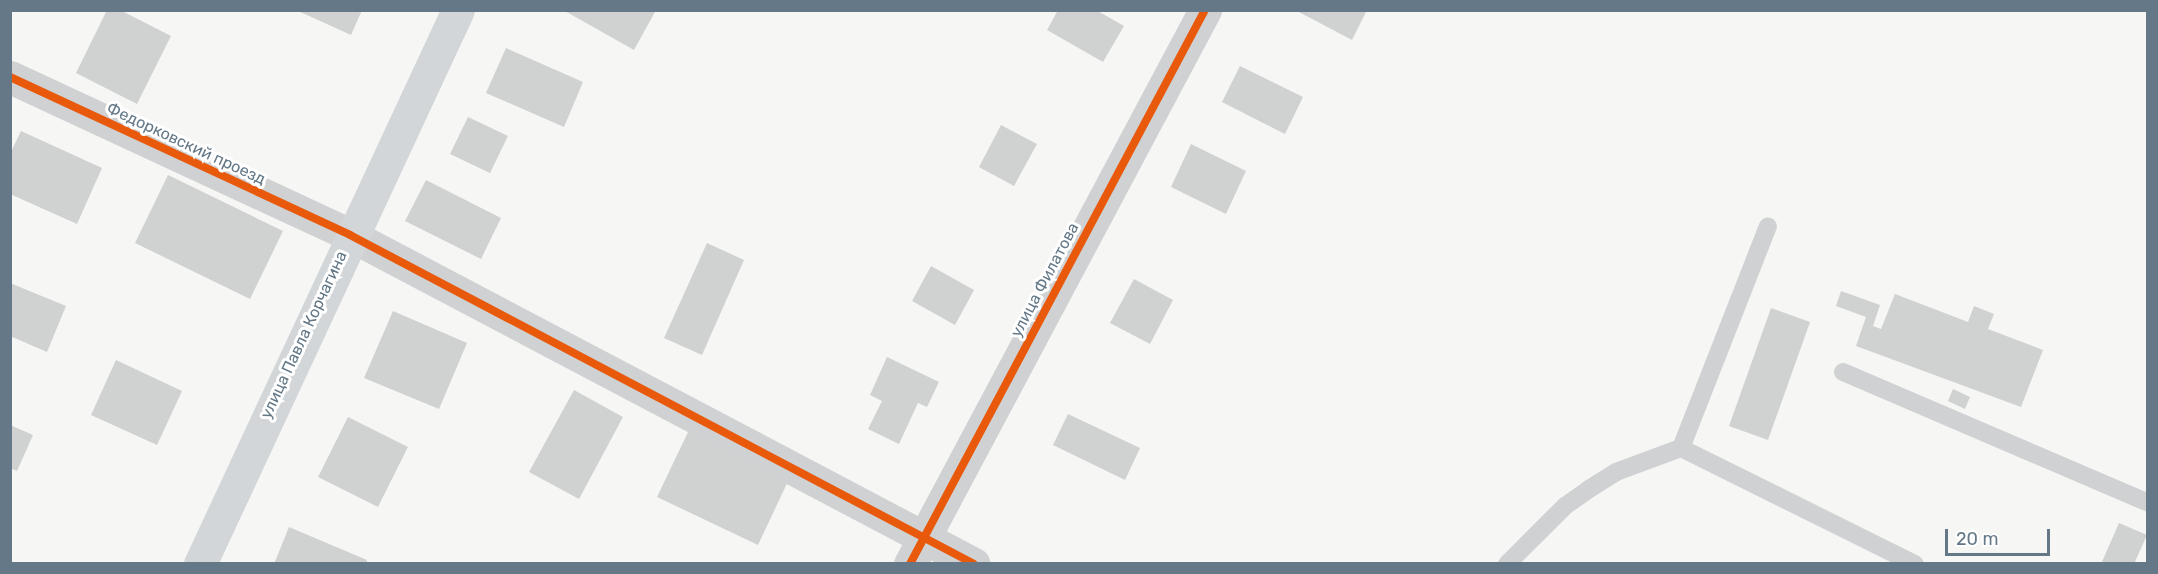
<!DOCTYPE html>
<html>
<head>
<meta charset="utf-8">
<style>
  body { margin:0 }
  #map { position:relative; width:2158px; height:574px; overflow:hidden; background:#f6f6f5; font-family:Rubik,sans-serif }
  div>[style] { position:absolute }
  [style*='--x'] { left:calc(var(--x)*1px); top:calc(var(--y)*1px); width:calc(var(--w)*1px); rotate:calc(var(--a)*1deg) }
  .building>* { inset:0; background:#d0d1d1 }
  .lane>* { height:18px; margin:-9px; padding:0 9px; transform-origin:9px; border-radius:9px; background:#d0d1d2 }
  .street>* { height:33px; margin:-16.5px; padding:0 16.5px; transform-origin:16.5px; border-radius:16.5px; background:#d0d1d2 }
  .secondary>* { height:33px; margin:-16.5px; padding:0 16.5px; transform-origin:16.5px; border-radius:16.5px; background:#d3d6d8 }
  .cycleway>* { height:8px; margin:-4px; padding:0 4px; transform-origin:4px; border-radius:4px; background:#e8590c }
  span { translate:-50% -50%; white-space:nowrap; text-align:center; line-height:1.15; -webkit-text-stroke:6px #fff; paint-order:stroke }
  .street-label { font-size:16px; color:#647887 }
  .frame { position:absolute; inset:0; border:12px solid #647887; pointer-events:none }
  .scale { position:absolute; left:1945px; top:529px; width:105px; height:27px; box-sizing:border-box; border:3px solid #647887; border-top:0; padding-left:8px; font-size:18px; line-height:21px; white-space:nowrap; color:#647887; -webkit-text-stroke:4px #fff; paint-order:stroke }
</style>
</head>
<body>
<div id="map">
  <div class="building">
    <div style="clip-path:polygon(107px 10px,120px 10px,171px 36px,137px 104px,76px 73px)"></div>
    <div style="clip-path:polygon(296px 10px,362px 10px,351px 35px)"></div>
    <div style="clip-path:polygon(563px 10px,656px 10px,634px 50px)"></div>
    <div style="clip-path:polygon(1058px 10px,1096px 10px,1124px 26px,1103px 62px,1047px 30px)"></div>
    <div style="clip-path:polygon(1295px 10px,1367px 10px,1352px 40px)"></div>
    <div style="clip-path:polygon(506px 48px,583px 82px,564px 127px,486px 93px)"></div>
    <div style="clip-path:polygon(1240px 66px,1303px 97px,1285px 134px,1222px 102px)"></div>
    <div style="clip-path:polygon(468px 117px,508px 136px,490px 173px,450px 154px)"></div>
    <div style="clip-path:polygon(1001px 125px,1037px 144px,1014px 186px,979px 167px)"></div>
    <div style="clip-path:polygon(21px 131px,102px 168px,77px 224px,10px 194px,10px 154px)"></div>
    <div style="clip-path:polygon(1191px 144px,1246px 171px,1226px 214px,1171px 187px)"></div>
    <div style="clip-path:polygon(168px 175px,283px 231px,250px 299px,135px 243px)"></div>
    <div style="clip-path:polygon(426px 180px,501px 218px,481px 259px,405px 221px)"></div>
    <div style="clip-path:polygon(707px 243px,744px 260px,702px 355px,664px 338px)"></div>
    <div style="clip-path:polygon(931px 266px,974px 290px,955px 325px,912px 301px)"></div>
    <div style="clip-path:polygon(1134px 279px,1173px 300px,1150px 344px,1110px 323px)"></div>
    <div style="clip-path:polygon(10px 283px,66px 306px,47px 352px,10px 336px)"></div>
    <div style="clip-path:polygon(1841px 291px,1880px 305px,1873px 326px,1881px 329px,1895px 294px,1968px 322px,1974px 306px,1994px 314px,1988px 329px,2043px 350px,2021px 407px,1856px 346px,1866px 317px,1836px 306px)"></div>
    <div style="clip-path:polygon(1771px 308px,1810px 322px,1768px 440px,1729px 426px)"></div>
    <div style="clip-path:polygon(393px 311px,467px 343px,439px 409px,364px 378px)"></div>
    <div style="clip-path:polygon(887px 357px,939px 382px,927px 407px,918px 403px,899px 444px,868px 429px,882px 401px,870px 395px)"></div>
    <div style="clip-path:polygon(116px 360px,182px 391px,157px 445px,91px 415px)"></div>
    <div style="clip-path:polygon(1953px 389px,1970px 397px,1965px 409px,1948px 401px)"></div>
    <div style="clip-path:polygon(574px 390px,623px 417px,579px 499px,529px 472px)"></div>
    <div style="clip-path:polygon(1068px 414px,1140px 448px,1125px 480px,1053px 445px)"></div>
    <div style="clip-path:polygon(348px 417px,408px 447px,378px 507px,318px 477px)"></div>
    <div style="clip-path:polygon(10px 425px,33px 435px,17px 471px,10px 468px)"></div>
    <div style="clip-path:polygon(689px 430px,790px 477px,758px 545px,657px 497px)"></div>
    <div style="clip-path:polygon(2119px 523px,2147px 535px,2134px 564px,2101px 564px)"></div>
    <div style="clip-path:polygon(289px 527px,367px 560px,366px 564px,274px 564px)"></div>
  </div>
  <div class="lane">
    <div style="--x:1843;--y:372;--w:332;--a:23.2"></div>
    <div style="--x:1681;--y:448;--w:238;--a:-68.6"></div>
    <div style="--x:1507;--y:564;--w:82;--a:-45"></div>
    <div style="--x:1565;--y:506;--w:29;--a:-35"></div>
    <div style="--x:1589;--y:489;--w:32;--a:-32"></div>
    <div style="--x:1616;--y:472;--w:69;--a:-20.3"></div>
    <div style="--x:1681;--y:448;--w:261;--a:26.4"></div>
  </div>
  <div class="street">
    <div style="--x:10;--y:77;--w:375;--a:24.9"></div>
    <div style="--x:350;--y:235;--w:705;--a:27.8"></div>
    <div style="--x:910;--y:564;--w:628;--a:-61.97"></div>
  </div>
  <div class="secondary">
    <div style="--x:200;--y:564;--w:611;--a:-65.03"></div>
  </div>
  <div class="cycleway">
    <div style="--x:10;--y:77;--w:375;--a:24.9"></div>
    <div style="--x:350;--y:235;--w:705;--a:27.8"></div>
    <div style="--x:910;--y:564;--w:628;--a:-61.97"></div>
  </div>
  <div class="street-label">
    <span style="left:186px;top:144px;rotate:25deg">Федорковский проезд</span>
    <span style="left:1045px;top:280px;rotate:-62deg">улица Филатова</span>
    <span style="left:304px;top:335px;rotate:-65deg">улица Павла Корчагина</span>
  </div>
  <div class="frame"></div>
  <div class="scale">20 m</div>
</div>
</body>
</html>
